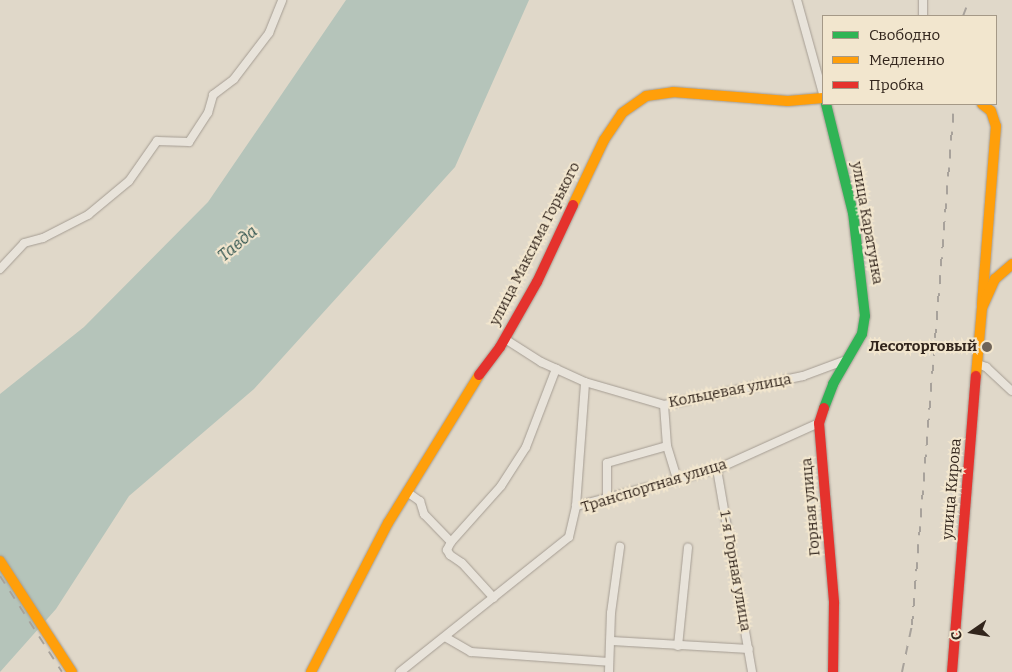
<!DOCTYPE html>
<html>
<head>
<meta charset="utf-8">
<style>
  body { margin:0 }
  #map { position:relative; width:1012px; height:672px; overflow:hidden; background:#e0d8c9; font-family:Bitter,serif }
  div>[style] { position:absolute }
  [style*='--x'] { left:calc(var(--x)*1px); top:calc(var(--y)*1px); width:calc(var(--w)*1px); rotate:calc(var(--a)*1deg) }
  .water>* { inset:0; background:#b5c4ba }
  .roads { filter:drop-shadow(0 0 1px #a59d93) drop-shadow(0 0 1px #a59d93) }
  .street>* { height:8px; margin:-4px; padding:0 4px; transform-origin:4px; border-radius:4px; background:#e8e3da }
  .fast>* { height:10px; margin:-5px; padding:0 5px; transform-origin:5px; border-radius:5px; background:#30b455 }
  .slow>* { height:10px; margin:-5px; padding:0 5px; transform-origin:5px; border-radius:5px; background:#ff9f0a }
  .jam>* { height:10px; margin:-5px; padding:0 5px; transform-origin:5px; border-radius:5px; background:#e5322d }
  .rail>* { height:2px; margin-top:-1px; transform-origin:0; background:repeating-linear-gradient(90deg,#a8a29b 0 9px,transparent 0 18px) }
  .dots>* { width:14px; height:14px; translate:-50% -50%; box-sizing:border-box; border:2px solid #f2e6ce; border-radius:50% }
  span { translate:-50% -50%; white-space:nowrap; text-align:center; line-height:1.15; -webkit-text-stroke:4px #f2e6ce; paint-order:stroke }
  .street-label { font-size:15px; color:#32251c }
  .poi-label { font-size:15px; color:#32251c; font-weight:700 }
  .right { translate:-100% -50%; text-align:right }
  .water-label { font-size:16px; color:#2c514c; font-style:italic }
  .legend { position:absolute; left:822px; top:15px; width:175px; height:90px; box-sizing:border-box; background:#f2e6ce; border:1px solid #a59987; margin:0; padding:6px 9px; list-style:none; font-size:15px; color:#32251c }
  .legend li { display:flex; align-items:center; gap:10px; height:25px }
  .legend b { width:25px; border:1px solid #a59987 }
  .north { position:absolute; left:947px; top:607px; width:50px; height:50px; -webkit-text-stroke:4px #f2e6ce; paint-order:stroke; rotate:257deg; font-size:14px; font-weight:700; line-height:20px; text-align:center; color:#32251c }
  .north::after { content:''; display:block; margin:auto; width:18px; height:22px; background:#32251c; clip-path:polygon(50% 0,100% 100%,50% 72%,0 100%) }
</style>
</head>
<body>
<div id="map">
  <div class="water">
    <div style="clip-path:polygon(346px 0,529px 0,455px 167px,254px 389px,129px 496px,56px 609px,0 672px,0 394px,84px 327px,208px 202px)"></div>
  </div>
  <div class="roads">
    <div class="street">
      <div style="--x:797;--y:0;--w:98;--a:74.5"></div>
      <div style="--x:923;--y:16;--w:16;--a:-90"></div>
      <div style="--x:0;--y:269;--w:35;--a:-47"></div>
      <div style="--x:24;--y:243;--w:20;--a:-15"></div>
      <div style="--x:43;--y:238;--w:51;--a:-27.1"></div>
      <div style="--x:88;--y:215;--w:53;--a:-39.7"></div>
      <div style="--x:129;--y:181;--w:49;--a:-55"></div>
      <div style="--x:157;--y:141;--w:32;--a:2"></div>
      <div style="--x:189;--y:142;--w:35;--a:-57"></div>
      <div style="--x:208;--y:113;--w:19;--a:-74"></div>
      <div style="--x:213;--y:95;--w:26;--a:-37"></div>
      <div style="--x:234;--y:79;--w:58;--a:-52.7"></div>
      <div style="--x:269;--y:33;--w:35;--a:-68"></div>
      <div style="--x:505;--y:339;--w:43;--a:32.6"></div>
      <div style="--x:541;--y:362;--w:48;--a:24.4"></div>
      <div style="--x:585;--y:382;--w:82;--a:16.2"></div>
      <div style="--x:664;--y:405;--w:142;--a:-11.8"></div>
      <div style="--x:803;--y:376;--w:46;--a:-20.4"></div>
      <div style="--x:978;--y:364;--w:9;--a:21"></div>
      <div style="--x:986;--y:367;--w:35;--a:43"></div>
      <div style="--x:664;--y:405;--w:41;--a:85.8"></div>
      <div style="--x:667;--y:446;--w:34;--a:73"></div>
      <div style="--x:717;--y:469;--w:206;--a:80.2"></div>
      <div style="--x:407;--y:492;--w:16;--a:35"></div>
      <div style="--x:420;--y:501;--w:14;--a:73"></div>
      <div style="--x:424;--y:514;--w:39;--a:46"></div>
      <div style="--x:451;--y:542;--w:9;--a:117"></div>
      <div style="--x:447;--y:550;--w:6;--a:59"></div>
      <div style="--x:450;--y:555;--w:14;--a:34"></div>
      <div style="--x:462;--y:563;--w:47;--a:47.6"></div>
      <div style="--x:607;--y:498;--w:35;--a:-90"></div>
      <div style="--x:607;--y:463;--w:62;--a:-15.8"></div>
      <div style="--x:576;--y:506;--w:124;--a:-85.8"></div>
      <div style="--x:451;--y:542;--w:75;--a:-48.2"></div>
      <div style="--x:501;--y:486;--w:46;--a:-57.3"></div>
      <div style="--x:526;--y:447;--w:84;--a:-69"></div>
      <div style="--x:445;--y:637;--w:30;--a:30"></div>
      <div style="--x:471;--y:652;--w:138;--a:4.1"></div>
      <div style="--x:612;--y:641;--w:137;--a:3.3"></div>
      <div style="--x:678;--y:646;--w:99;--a:-84.2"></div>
      <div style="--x:400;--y:672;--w:216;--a:-38.6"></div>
      <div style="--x:569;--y:537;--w:32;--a:-77"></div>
      <div style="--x:576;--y:506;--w:146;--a:-14.7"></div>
      <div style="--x:717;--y:469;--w:112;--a:-24.3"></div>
      <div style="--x:609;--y:672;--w:59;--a:-88.1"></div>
      <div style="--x:611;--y:613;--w:67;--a:-82.2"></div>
    </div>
    <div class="fast">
      <div style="--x:824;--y:408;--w:26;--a:-69"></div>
      <div style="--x:833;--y:384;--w:58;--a:-59.9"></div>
      <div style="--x:862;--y:334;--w:18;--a:-81"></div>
      <div style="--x:865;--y:316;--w:104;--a:-96.6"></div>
      <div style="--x:853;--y:213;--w:112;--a:-103.9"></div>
    </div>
    <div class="slow">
      <div style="--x:982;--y:104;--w:11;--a:38"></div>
      <div style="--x:991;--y:111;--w:16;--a:72"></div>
      <div style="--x:996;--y:126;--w:179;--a:94.5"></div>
      <div style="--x:573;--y:205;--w:72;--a:-64.5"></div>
      <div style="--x:604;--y:140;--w:32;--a:-56"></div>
      <div style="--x:622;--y:113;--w:29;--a:-35"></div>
      <div style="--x:646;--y:96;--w:27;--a:-8"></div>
      <div style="--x:673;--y:92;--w:115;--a:4.5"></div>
      <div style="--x:788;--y:101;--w:35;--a:-5"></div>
      <div style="--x:976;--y:376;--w:68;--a:-85"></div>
      <div style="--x:982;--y:308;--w:32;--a:-66"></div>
      <div style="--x:995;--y:279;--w:23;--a:-41"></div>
      <div style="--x:0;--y:561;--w:132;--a:57"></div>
      <div style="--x:311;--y:672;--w:168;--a:-62.7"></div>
      <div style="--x:388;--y:523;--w:174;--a:-58.4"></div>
    </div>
    <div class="jam">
      <div style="--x:479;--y:375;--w:35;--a:-53"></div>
      <div style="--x:500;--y:347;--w:75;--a:-60.4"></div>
      <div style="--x:537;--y:282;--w:85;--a:-64.9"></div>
      <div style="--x:824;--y:408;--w:16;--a:108"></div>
      <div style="--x:819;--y:423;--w:181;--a:85.2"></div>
      <div style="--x:834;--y:603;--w:69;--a:90.8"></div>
      <div style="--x:952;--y:672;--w:297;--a:-85.4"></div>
    </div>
  </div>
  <div class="rail">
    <div style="--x:963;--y:16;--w:17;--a:-69"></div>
    <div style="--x:0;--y:576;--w:114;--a:57.1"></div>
    <div style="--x:902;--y:672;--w:48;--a:-78"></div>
    <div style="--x:912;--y:625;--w:523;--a:-85.39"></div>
  </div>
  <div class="dots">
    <div style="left:987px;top:347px;background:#6f6459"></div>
  </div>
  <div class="street-label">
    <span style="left:867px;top:223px;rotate:80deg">улица Каратунка</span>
    <span style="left:535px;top:244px;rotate:-63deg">улица Максима Горького</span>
    <span style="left:730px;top:391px;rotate:-11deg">Кольцевая улица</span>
    <span style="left:654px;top:486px;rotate:-17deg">Транспортная улица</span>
    <span style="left:952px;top:489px;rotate:-85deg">улица Кирова</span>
    <span style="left:811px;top:507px;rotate:-95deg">Горная улица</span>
    <span style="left:735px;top:571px;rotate:80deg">1-я Горная улица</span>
  </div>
  <div class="poi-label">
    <span class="right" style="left:977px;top:347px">Лесоторговый</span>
  </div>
  <div class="water-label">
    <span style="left:238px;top:244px;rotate:-40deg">Тавда</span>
  </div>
  <ul class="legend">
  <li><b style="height:6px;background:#30b455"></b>Свободно</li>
  <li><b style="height:6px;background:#ff9f0a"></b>Медленно</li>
  <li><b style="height:6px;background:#e5322d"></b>Пробка</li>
  </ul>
  <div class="north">С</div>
</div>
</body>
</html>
